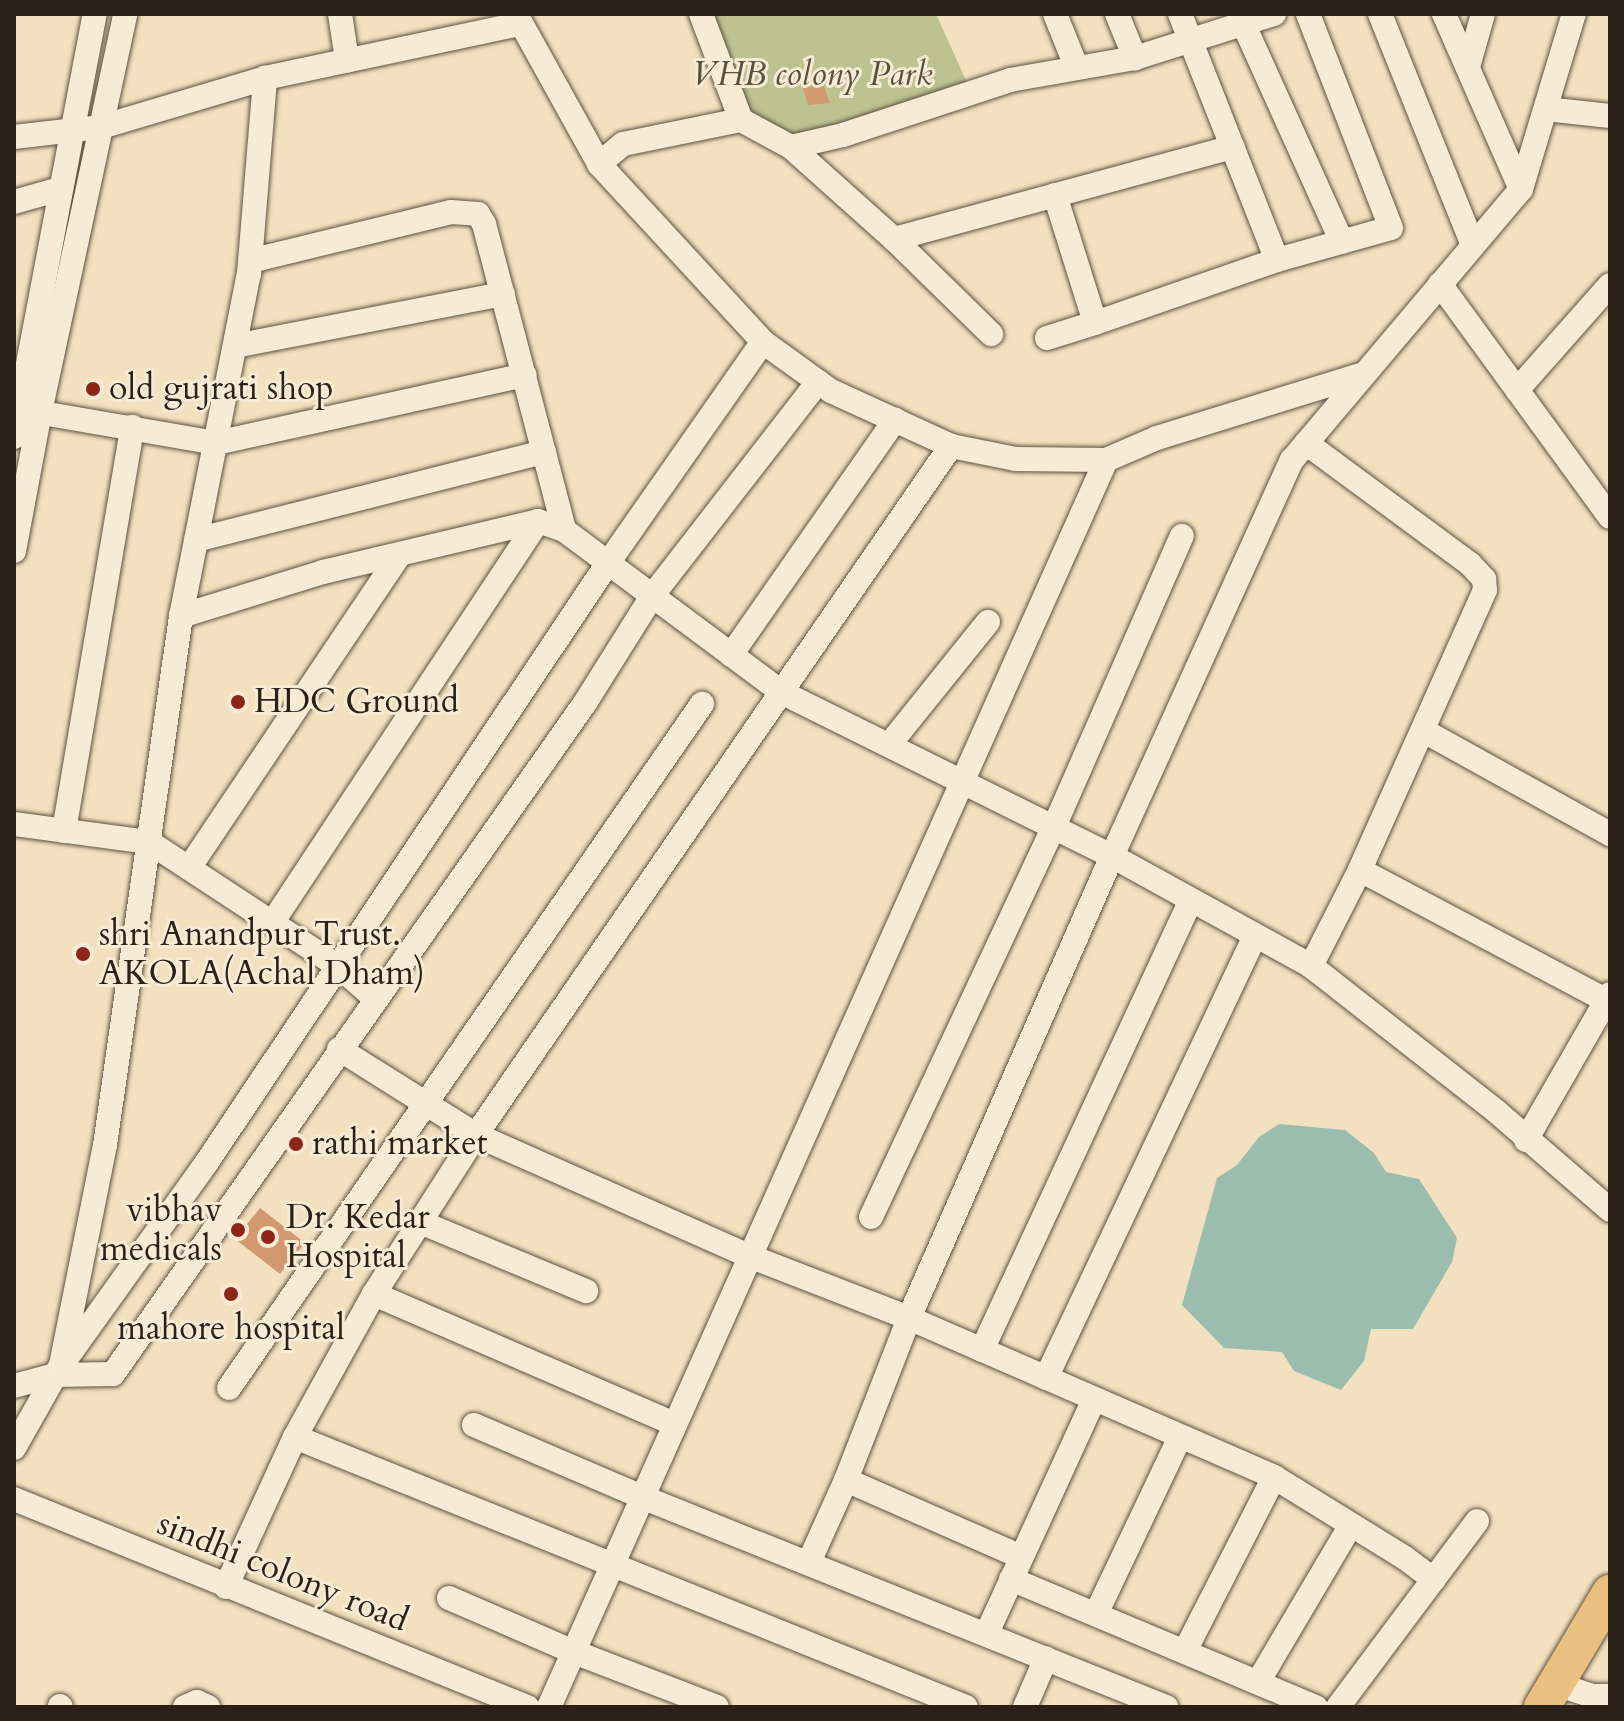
<!DOCTYPE html>
<html>
<head>
<meta charset="utf-8">
<style>
  body { margin:0 }
  #map { position:relative; width:1624px; height:1721px; overflow:hidden; background:#f2e0be; font-family:Cardo,serif }
  div>[style] { position:absolute }
  [style*='--x'] { left:calc(var(--x)*1px); top:calc(var(--y)*1px); width:calc(var(--w)*1px); rotate:calc(var(--a)*1deg) }
  .green>* { inset:0; background:#bcc290 }
  .water>* { inset:0; background:#9bbdb0 }
  .building>* { inset:0; background:#d29870 }
  .roads { filter:drop-shadow(0 0 2px #5e5142) drop-shadow(0 0 2px #5e5142) }
  .minor>* { height:24px; margin:-12px; padding:0 12px; transform-origin:12px; border-radius:12px; background:#f7ebd5 }
  .highway>* { height:36px; margin:-18px; padding:0 18px; transform-origin:18px; border-radius:18px; background:#e9c07f }
  .dots>* { width:22px; height:22px; translate:-50% -50%; box-sizing:border-box; border:4px solid #f7ebd5; border-radius:50% }
  span { translate:-50% -50%; white-space:nowrap; text-align:center; line-height:1.15; -webkit-text-stroke:6px #f7ebd5; paint-order:stroke }
  .park-label { font-size:34px; color:#57513d; font-style:italic }
  .poi-label { font-size:34px; color:#2c2119 }
  .left { translate:0 -50%; text-align:left }
  .right { translate:-100% -50%; text-align:right }
  .street-label { font-size:34px; color:#2c2119 }
  .frame { position:absolute; inset:0; border:16px solid #2c2119; pointer-events:none }
</style>
</head>
<body>
<div id="map">
  <div class="green">
    <div style="clip-path:polygon(696px 14px,936px 14px,968px 85px,808px 143px,735px 106px)"></div>
  </div>
  <div class="water">
    <div style="clip-path:polygon(1279px 1124px,1345px 1130px,1374px 1153px,1386px 1172px,1419px 1179px,1457px 1238px,1452px 1262px,1413px 1329px,1371px 1329px,1364px 1361px,1341px 1390px,1294px 1371px,1282px 1352px,1224px 1348px,1182px 1305px,1217px 1178px,1237px 1165px,1259px 1137px)"></div>
  </div>
  <div class="building">
    <div style="clip-path:polygon(823px 84px,830px 103px,808px 105px,803px 88px)"></div>
    <div style="clip-path:polygon(260px 1208px,305px 1243px,280px 1274px,235px 1239px)"></div>
  </div>
  <div class="roads">
    <div class="minor">
      <div style="--x:340;--y:14;--w:47;--a:81.3"></div>
      <div style="--x:516;--y:14;--w:171;--a:61"></div>
      <div style="--x:599;--y:164;--w:242;--a:47.3"></div>
      <div style="--x:763;--y:342;--w:84;--a:35.8"></div>
      <div style="--x:831;--y:391;--w:132;--a:24.6"></div>
      <div style="--x:951;--y:446;--w:66;--a:11.3"></div>
      <div style="--x:1016;--y:459;--w:90;--a:0.6"></div>
      <div style="--x:1106;--y:460;--w:56;--a:-23.3"></div>
      <div style="--x:1157;--y:438;--w:217;--a:-17.2"></div>
      <div style="--x:701;--y:14;--w:113;--a:69.3"></div>
      <div style="--x:1055;--y:14;--w:56;--a:68"></div>
      <div style="--x:1117;--y:14;--w:48;--a:67.8"></div>
      <div style="--x:1180;--y:14;--w:264;--a:68.5"></div>
      <div style="--x:1239;--y:14;--w:250;--a:65.7"></div>
      <div style="--x:1380;--y:14;--w:249;--a:68.1"></div>
      <div style="--x:1444;--y:14;--w:191;--a:66.3"></div>
      <div style="--x:1468;--y:67;--w:55;--a:-74.2"></div>
      <div style="--x:1546;--y:109;--w:64;--a:6.2"></div>
      <div style="--x:14;--y:137;--w:88;--a:-6.6"></div>
      <div style="--x:101;--y:127;--w:171;--a:-16.6"></div>
      <div style="--x:265;--y:78;--w:259;--a:-12"></div>
      <div style="--x:791;--y:147;--w:138;--a:41.8"></div>
      <div style="--x:894;--y:239;--w:136;--a:44.4"></div>
      <div style="--x:599;--y:164;--w:31;--a:-40"></div>
      <div style="--x:623;--y:144;--w:120;--a:-11.5"></div>
      <div style="--x:741;--y:120;--w:57;--a:28.4"></div>
      <div style="--x:791;--y:147;--w:53;--a:-13"></div>
      <div style="--x:843;--y:135;--w:176;--a:-18.2"></div>
      <div style="--x:1010;--y:80;--w:127;--a:-10"></div>
      <div style="--x:1135;--y:58;--w:146;--a:-17.6"></div>
      <div style="--x:1055;--y:195;--w:134;--a:72.6"></div>
      <div style="--x:1095;--y:323;--w:193;--a:-19.1"></div>
      <div style="--x:1277;--y:260;--w:118;--a:-15.7"></div>
      <div style="--x:1391;--y:228;--w:230;--a:-111.2"></div>
      <div style="--x:14;--y:202;--w:48;--a:-15.8"></div>
      <div style="--x:894;--y:239;--w:351;--a:-15.2"></div>
      <div style="--x:250;--y:261;--w:207;--a:-13.7"></div>
      <div style="--x:451;--y:212;--w:27;--a:4"></div>
      <div style="--x:478;--y:214;--w:12;--a:59"></div>
      <div style="--x:484;--y:224;--w:316;--a:75.3"></div>
      <div style="--x:1440;--y:284;--w:288;--a:53.9"></div>
      <div style="--x:1047;--y:338;--w:50;--a:-17.4"></div>
      <div style="--x:235;--y:346;--w:273;--a:-11"></div>
      <div style="--x:1517;--y:390;--w:140;--a:-48.5"></div>
      <div style="--x:19;--y:409;--w:200;--a:9.8"></div>
      <div style="--x:216;--y:443;--w:316;--a:-12.4"></div>
      <div style="--x:14;--y:437;--w:431;--a:-79.2"></div>
      <div style="--x:1306;--y:443;--w:204;--a:36.4"></div>
      <div style="--x:1470;--y:564;--w:21;--a:47"></div>
      <div style="--x:1484;--y:579;--w:11;--a:85"></div>
      <div style="--x:1485;--y:590;--w:307;--a:114.1"></div>
      <div style="--x:1360;--y:870;--w:108;--a:117"></div>
      <div style="--x:196;--y:540;--w:359;--a:-14.2"></div>
      <div style="--x:14;--y:551;--w:141;--a:-79.4"></div>
      <div style="--x:40;--y:412;--w:407;--a:-77.9"></div>
      <div style="--x:181;--y:616;--w:149;--a:-17.2"></div>
      <div style="--x:323;--y:572;--w:221;--a:-13.3"></div>
      <div style="--x:538;--y:521;--w:28;--a:19"></div>
      <div style="--x:564;--y:530;--w:271;--a:36.7"></div>
      <div style="--x:781;--y:692;--w:369;--a:26.4"></div>
      <div style="--x:1112;--y:856;--w:227;--a:28.9"></div>
      <div style="--x:1311;--y:966;--w:236;--a:38.1"></div>
      <div style="--x:1497;--y:1112;--w:150;--a:40.9"></div>
      <div style="--x:731;--y:655;--w:287;--a:-55.1"></div>
      <div style="--x:1424;--y:731;--w:213;--a:29"></div>
      <div style="--x:889;--y:745;--w:158;--a:-51.2"></div>
      <div style="--x:14;--y:824;--w:136;--a:7.6"></div>
      <div style="--x:149;--y:842;--w:226;--a:33.3"></div>
      <div style="--x:338;--y:966;--w:49;--a:40.9"></div>
      <div style="--x:64;--y:831;--w:410;--a:-80.4"></div>
      <div style="--x:189;--y:868;--w:378;--a:-56.1"></div>
      <div style="--x:1360;--y:870;--w:280;--a:27.9"></div>
      <div style="--x:272;--y:923;--w:482;--a:-56.5"></div>
      <div style="--x:339;--y:1049;--w:162;--a:32.1"></div>
      <div style="--x:476;--y:1135;--w:299;--a:23.9"></div>
      <div style="--x:749;--y:1256;--w:172;--a:21.2"></div>
      <div style="--x:909;--y:1318;--w:398;--a:23.5"></div>
      <div style="--x:1274;--y:1477;--w:154;--a:31.7"></div>
      <div style="--x:1405;--y:1558;--w:36;--a:37"></div>
      <div style="--x:1526;--y:1140;--w:168;--a:-60.1"></div>
      <div style="--x:871;--y:1217;--w:431;--a:-64.9"></div>
      <div style="--x:1054;--y:827;--w:318;--a:-66.3"></div>
      <div style="--x:420;--y:1222;--w:180;--a:22.6"></div>
      <div style="--x:374;--y:1294;--w:328;--a:23.4"></div>
      <div style="--x:982;--y:1350;--w:496;--a:-65.1"></div>
      <div style="--x:66;--y:1359;--w:242;--a:-54.4"></div>
      <div style="--x:207;--y:1162;--w:721;--a:-56.2"></div>
      <div style="--x:608;--y:563;--w:270;--a:-55"></div>
      <div style="--x:1046;--y:1378;--w:489;--a:-64.7"></div>
      <div style="--x:14;--y:1386;--w:42;--a:-15"></div>
      <div style="--x:55;--y:1375;--w:58;--a:-1"></div>
      <div style="--x:113;--y:1374;--w:820;--a:-54.88"></div>
      <div style="--x:585;--y:703;--w:126;--a:-57.9"></div>
      <div style="--x:652;--y:596;--w:271;--a:-52.2"></div>
      <div style="--x:229;--y:1388;--w:832;--a:-55.34"></div>
      <div style="--x:474;--y:1425;--w:183;--a:23.2"></div>
      <div style="--x:642;--y:1497;--w:565;--a:21.84"></div>
      <div style="--x:295;--y:1437;--w:723;--a:21.92"></div>
      <div style="--x:14;--y:1448;--w:95;--a:-60.5"></div>
      <div style="--x:61;--y:1365;--w:224;--a:-78.7"></div>
      <div style="--x:105;--y:1145;--w:534;--a:-81.82"></div>
      <div style="--x:181;--y:616;--w:349;--a:-78.8"></div>
      <div style="--x:249;--y:274;--w:197;--a:-85.3"></div>
      <div style="--x:846;--y:1480;--w:191;--a:23.7"></div>
      <div style="--x:14;--y:1499;--w:554;--a:22.07"></div>
      <div style="--x:809;--y:1562;--w:90;--a:-65.7"></div>
      <div style="--x:846;--y:1480;--w:174;--a:-68.7"></div>
      <div style="--x:909;--y:1318;--w:505;--a:-66.28"></div>
      <div style="--x:1112;--y:856;--w:435;--a:-65.6"></div>
      <div style="--x:1292;--y:460;--w:355;--a:-49.8"></div>
      <div style="--x:1521;--y:189;--w:183;--a:-73.2"></div>
      <div style="--x:1011;--y:1579;--w:331;--a:22.8"></div>
      <div style="--x:226;--y:1587;--w:165;--a:-65.3"></div>
      <div style="--x:295;--y:1437;--w:163;--a:-61.1"></div>
      <div style="--x:374;--y:1294;--w:189;--a:-57.3"></div>
      <div style="--x:476;--y:1135;--w:837;--a:-55.42"></div>
      <div style="--x:449;--y:1598;--w:136;--a:23.4"></div>
      <div style="--x:574;--y:1652;--w:153;--a:21"></div>
      <div style="--x:1096;--y:1614;--w:196;--a:-64.6"></div>
      <div style="--x:987;--y:1633;--w:257;--a:-65.4"></div>
      <div style="--x:1185;--y:1651;--w:195;--a:-62.9"></div>
      <div style="--x:1258;--y:1682;--w:182;--a:-59.4"></div>
      <div style="--x:1556;--y:1684;--w:39;--a:18"></div>
      <div style="--x:1593;--y:1696;--w:17;--a:0"></div>
      <div style="--x:60;--y:1706;--w:1;--a:45"></div>
      <div style="--x:185;--y:1707;--w:13;--a:-23"></div>
      <div style="--x:197;--y:1702;--w:12;--a:24"></div>
      <div style="--x:549;--y:1707;--w:1366;--a:-65.93"></div>
      <div style="--x:1025;--y:1707;--w:53;--a:-66.8"></div>
      <div style="--x:1338;--y:1707;--w:232;--a:-53.2"></div>
    </div>
    <div class="highway">
      <div style="--x:1542;--y:1707;--w:133;--a:-59.2"></div>
    </div>
  </div>
  <div class="dots">
    <div style="left:93px;top:389px;background:#8f2418"></div>
    <div style="left:238px;top:702px;background:#8f2418"></div>
    <div style="left:83px;top:954px;background:#8f2418"></div>
    <div style="left:296px;top:1144px;background:#8f2418"></div>
    <div style="left:238px;top:1230px;background:#8f2418"></div>
    <div style="left:268px;top:1237px;background:#8f2418"></div>
    <div style="left:231px;top:1294px;background:#8f2418"></div>
  </div>
  <div class="park-label">
    <span style="left:812px;top:75px">VHB colony Park</span>
  </div>
  <div class="poi-label">
    <span class="left" style="left:109px;top:389px">old gujrati shop</span>
    <span class="left" style="left:254px;top:702px">HDC Ground</span>
    <span class="left" style="left:99px;top:954px">shri Anandpur Trust.<br>AKOLA(Achal Dham)</span>
    <span class="left" style="left:312px;top:1144px">rathi market</span>
    <span class="right" style="left:222px;top:1230px">vibhav<br>medicals</span>
    <span class="left" style="left:286px;top:1237px">Dr. Kedar<br>Hospital</span>
    <span style="left:231px;top:1329px">mahore hospital</span>
  </div>
  <div class="street-label">
    <span style="left:283px;top:1572px;rotate:22deg">sindhi colony road</span>
  </div>
  <div class="frame"></div>
</div>
</body>
</html>
